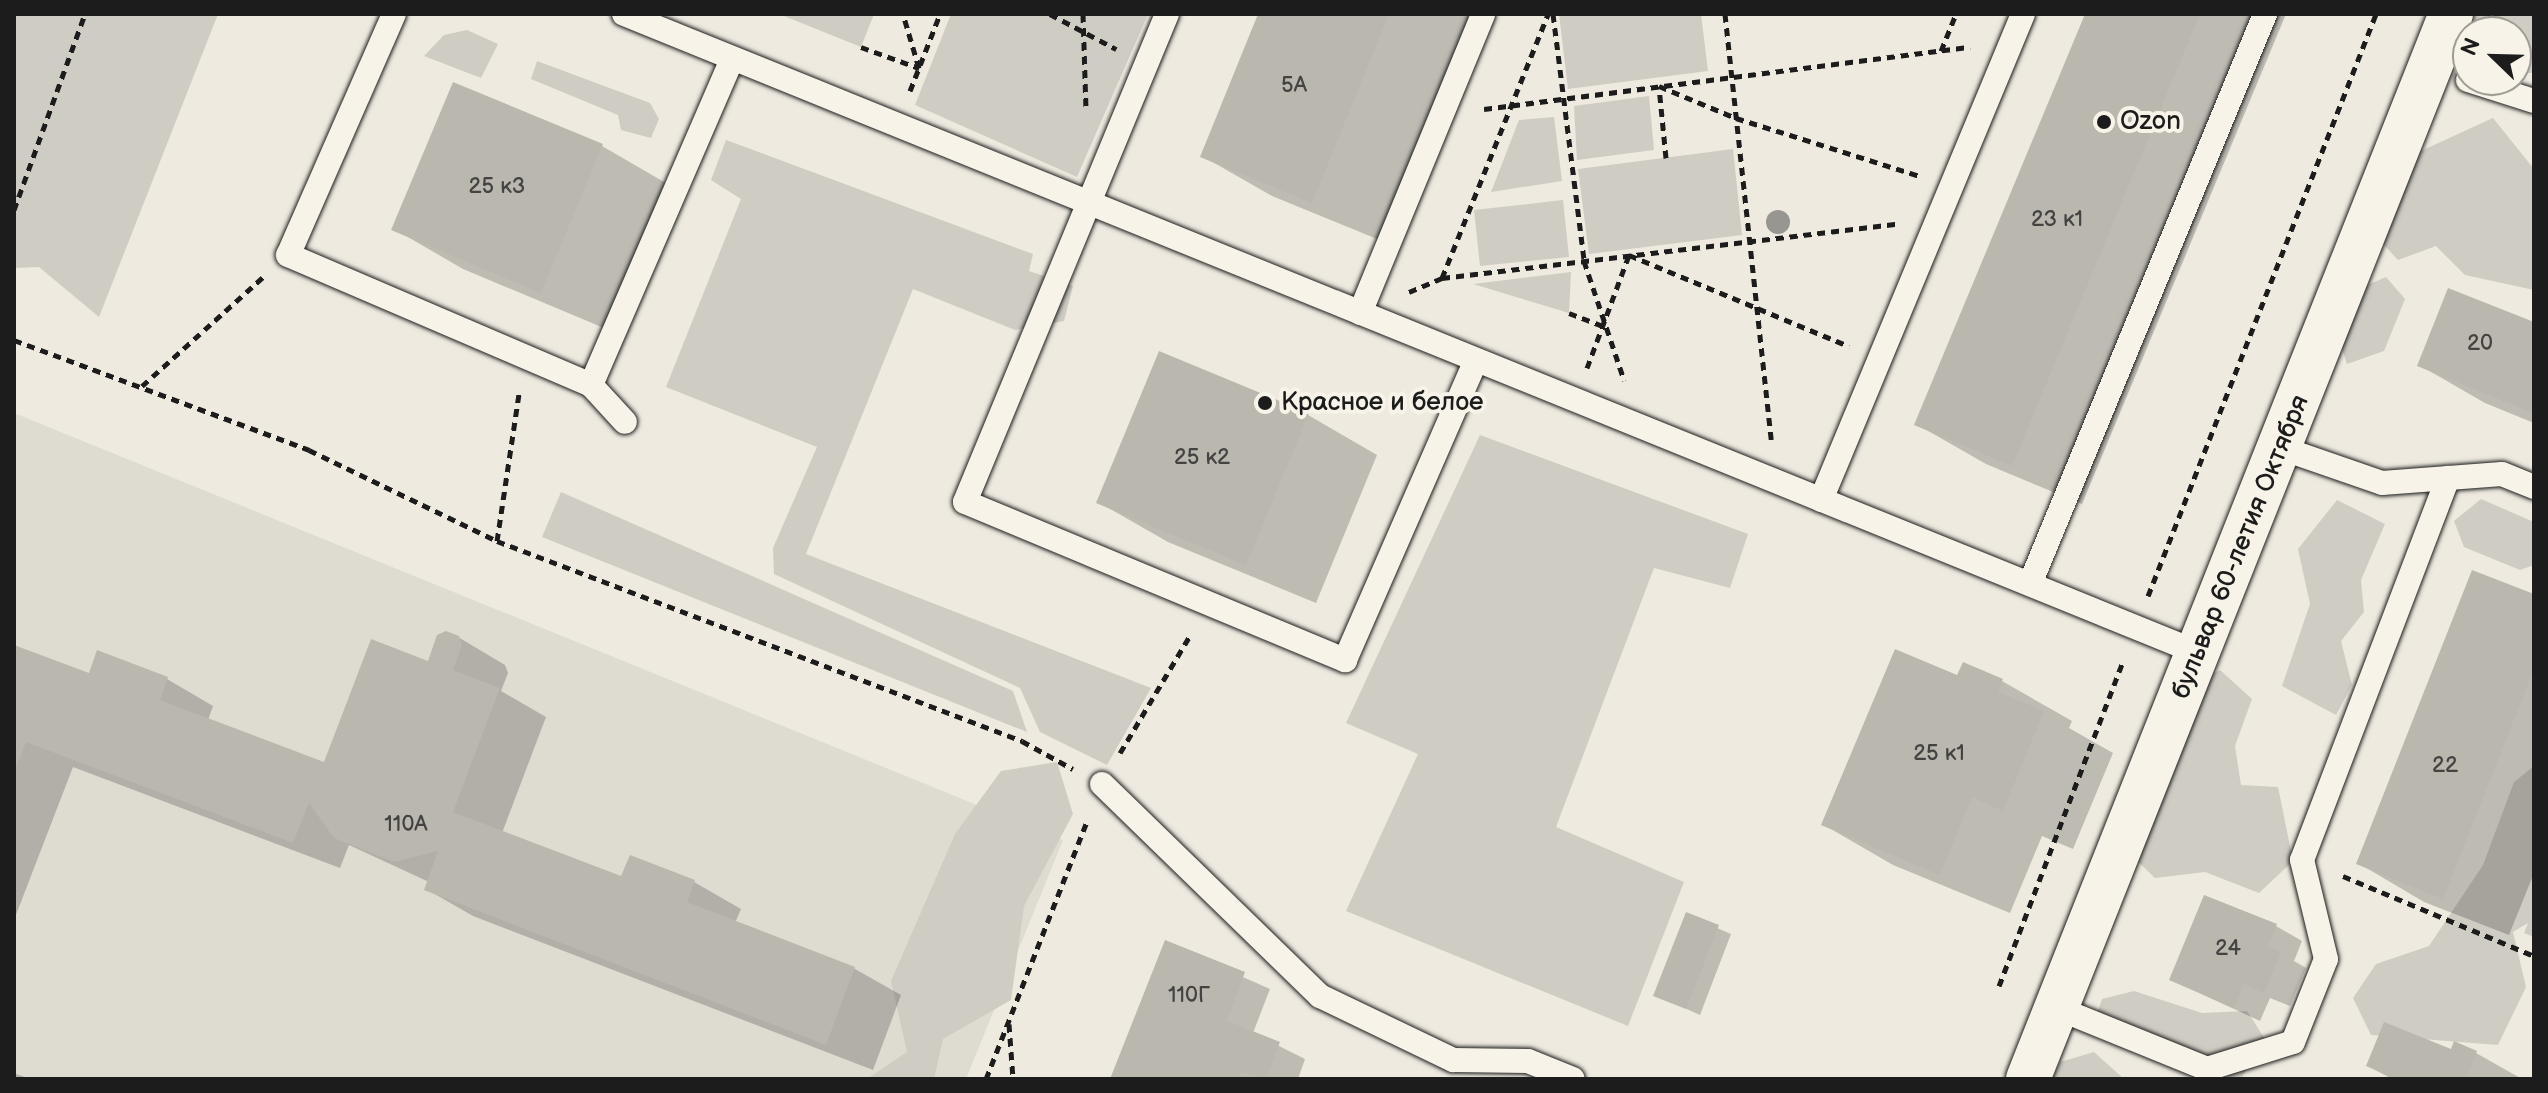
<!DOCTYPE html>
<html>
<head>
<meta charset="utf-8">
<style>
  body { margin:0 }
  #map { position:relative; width:2548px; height:1093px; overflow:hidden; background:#eeeae0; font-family:"Balsamiq Sans",sans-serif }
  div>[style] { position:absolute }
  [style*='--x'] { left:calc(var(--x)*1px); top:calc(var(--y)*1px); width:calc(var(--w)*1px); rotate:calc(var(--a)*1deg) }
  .built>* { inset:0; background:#dedbd1 }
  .green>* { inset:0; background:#cfccc3 }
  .shadow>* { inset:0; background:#0003 }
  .building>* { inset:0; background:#bab7af }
  .path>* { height:5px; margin-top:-2.5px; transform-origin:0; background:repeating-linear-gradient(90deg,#1c1c1c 0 8px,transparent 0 14px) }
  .roads { filter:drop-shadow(0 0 2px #1c1c1c) drop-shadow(0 0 2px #1c1c1c) }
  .lane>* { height:24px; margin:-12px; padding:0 12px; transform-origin:12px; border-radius:12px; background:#f7f3e8 }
  .street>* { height:44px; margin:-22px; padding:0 22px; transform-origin:22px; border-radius:22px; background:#f7f3e8 }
  .trees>* { width:24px; height:24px; margin:-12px; border-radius:50%; background:#989690 }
  .dots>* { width:22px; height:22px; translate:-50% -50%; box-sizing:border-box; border:4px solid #f7f3e8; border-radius:50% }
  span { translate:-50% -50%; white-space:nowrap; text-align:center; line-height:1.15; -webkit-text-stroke:8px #f7f3e8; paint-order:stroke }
  .number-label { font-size:22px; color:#444341 }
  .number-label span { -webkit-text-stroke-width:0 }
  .poi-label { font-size:26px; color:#1c1c1c }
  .left { translate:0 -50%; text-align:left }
  .street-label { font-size:26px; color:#1c1c1c }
  .frame { position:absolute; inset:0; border:16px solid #1c1c1c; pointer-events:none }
  .north { position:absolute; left:2452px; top:16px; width:80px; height:80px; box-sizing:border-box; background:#f7f3e8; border:2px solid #9f9d96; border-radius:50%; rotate:293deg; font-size:22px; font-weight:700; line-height:32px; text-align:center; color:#1c1c1c }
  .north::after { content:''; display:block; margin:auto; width:28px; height:36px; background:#1c1c1c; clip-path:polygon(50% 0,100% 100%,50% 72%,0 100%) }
</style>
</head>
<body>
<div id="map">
  <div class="built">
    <div style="clip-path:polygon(14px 413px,1063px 840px,966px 1079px,14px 1079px)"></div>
  </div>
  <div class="green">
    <div style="clip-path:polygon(14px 14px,218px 14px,99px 317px,39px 267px,14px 268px)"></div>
    <div style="clip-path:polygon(779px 14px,874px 14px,861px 47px)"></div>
    <div style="clip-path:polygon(951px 14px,1148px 14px,1077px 177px,915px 105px)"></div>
    <div style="clip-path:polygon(1559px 14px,1701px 14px,1708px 71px,1568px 89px)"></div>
    <div style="clip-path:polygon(2476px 14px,2534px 14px,2534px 73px,2516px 73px,2516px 32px,2468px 32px)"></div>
    <div style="clip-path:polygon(467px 30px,498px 44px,481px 78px,424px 56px,444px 35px)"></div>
    <div style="clip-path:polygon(537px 61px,650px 103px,659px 119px,651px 138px,621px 130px,618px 115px,531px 79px)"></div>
    <div style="clip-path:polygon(1649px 96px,1654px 150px,1577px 160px,1574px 106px)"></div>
    <div style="clip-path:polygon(1554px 117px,1562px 181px,1491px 192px,1519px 120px)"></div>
    <div style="clip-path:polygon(2493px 118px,2534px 169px,2534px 290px,2465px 275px,2436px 246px,2398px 260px,2373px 233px,2399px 161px)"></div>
    <div style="clip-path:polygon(726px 140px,1033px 254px,1029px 271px,1073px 286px,1064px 321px,1015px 330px,913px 289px,806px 554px,1151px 688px,1107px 765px,1040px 732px,1020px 688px,774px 574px,773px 548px,817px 447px,666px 387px,741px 199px,711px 180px)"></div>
    <div style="clip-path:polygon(1733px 149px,1742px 235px,1589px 254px,1578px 169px)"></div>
    <div style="clip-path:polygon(1563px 200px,1569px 257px,1480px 266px,1474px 210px)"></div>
    <div style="clip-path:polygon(1571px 272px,1569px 313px,1473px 284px)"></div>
    <div style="clip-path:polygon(2386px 277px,2405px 299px,2384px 351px,2347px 364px,2335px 327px,2347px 294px)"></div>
    <div style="clip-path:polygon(1480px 435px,1748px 534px,1730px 588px,1654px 568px,1556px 827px,1684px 882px,1628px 1026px,1346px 911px,1418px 754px,1346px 723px)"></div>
    <div style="clip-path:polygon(561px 492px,1013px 691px,1027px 732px,542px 537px)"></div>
    <div style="clip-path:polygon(2481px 499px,2534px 522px,2534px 565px,2520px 570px,2464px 547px,2454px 521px)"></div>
    <div style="clip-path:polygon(2337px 500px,2385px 524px,2361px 580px,2364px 612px,2341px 641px,2352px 685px,2336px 715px,2282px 686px,2310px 604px,2298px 549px)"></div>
    <div style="clip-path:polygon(2220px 670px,2252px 699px,2235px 746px,2241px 785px,2278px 787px,2293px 861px,2259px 893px,2205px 872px,2155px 878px,2126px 850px,2163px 701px)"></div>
    <div style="clip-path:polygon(1057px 762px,1073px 814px,1024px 906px,1011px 1000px,943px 1039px,934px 1079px,867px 1079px,907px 1052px,891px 981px,955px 834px,1001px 771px)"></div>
    <div style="clip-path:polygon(2534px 766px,2534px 937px,2524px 933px,2528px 923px,2513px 932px,2526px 987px,2498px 1045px,2371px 1035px,2353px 998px,2376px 964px,2429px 946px,2483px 865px,2514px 782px)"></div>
    <div style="clip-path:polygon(2134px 991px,2202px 1013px,2247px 1011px,2265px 1039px,2241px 1079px,2163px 1064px,2096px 1017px,2102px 999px)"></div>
    <div style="clip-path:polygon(2094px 1052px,2124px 1079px,2052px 1079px,2060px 1062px)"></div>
  </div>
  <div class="shadow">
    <div style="clip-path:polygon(1260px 14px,1474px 14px,1382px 241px,1272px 196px,1202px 156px)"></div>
    <div style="clip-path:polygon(2087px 14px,2286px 14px,2082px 504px,1986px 464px,1916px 424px)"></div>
    <div style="clip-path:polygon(602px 146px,671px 186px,611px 331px,463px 269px,394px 229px)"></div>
    <div style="clip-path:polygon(2534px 324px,2534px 423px,2485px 403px,2419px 365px)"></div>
    <div style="clip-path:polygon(1308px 415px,1377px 455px,1316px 603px,1168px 542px,1098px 502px)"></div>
    <div style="clip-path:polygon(2534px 596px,2534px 873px,2509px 935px,2424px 902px,2358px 863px)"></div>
    <div style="clip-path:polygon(458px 637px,505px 665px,508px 673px,501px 691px,546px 717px,502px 833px,622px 879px,631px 857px,694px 882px,741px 909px,735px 923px,855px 969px,901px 995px,873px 1070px,473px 916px,426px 889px,429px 882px,349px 845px,340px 868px,73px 767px,14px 920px,14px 647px,90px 676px,167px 679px,213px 706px,208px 720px,325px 765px)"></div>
    <div style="clip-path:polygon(2002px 681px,2072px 721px,2069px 728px,2113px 753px,2073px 849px,2042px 836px,2010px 913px,1893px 865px,1824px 825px)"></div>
    <div style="clip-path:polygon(1687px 915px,1731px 934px,1700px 1015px,1655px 995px)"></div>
    <div style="clip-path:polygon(2276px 926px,2302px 941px,2294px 961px,2306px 968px,2290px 1006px,2270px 998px,2260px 1021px,2171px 980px)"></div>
    <div style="clip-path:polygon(1166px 943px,1270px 989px,1253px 1033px,1305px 1059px,1298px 1079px,1112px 1079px)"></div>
    <div style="clip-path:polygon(2452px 1051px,2476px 1053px,2522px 1079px,2392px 1079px,2368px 1066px)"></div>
    <div style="clip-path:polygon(14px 1073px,30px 1079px,14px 1079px)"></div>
  </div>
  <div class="building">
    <div style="clip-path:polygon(1258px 14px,1389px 14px,1312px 203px,1200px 157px)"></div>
    <div style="clip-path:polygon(2085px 14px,2200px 14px,2012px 466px,1914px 425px)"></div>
    <div style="clip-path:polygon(453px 82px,603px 144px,541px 293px,391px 230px)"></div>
    <div style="clip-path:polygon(2448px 288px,2534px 322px,2534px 413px,2417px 366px)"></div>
    <div style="clip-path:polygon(1159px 351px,1309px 413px,1246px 565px,1096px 503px)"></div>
    <div style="clip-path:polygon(2472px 570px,2534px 594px,2534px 669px,2443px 899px,2356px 864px)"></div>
    <div style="clip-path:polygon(446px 631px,459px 636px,462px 645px,453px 670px,500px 688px,453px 812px,621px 876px,630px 855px,695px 880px,687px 902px,855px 967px,826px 1045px,424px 890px,438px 851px,394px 862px,334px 838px,309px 803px,293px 843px,26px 742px,14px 773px,14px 645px,89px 673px,97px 650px,168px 677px,160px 700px,324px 762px,371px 639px,428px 661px,437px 635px)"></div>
    <div style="clip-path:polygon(1895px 649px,1957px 675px,1963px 662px,2003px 679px,1998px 692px,2044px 711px,2003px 811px,1972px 797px,1940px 875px,1821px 825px)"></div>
    <div style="clip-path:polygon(2204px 895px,2277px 924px,2268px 946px,2281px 952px,2264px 993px,2244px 984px,2234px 1008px,2169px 980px)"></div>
    <div style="clip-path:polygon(1686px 912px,1719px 925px,1686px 1009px,1653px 996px)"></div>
    <div style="clip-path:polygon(1165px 940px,1245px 972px,1227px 1021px,1280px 1042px,1266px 1079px,1241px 1072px,1238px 1079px,1110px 1079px)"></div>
    <div style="clip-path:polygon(2384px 1022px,2451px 1049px,2454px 1041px,2477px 1051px,2466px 1079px,2396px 1079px,2366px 1066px)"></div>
  </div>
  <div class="path">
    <div style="--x:1050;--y:14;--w:75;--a:27.9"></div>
    <div style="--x:1083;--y:14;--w:95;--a:88.2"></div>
    <div style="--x:1553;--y:14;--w:249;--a:82.8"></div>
    <div style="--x:1584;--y:261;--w:126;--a:71.4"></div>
    <div style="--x:1725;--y:14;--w:428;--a:83.8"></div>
    <div style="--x:861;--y:47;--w:62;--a:19.9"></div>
    <div style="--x:919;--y:68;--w:56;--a:-106.5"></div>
    <div style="--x:1941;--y:51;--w:40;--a:-68"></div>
    <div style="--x:910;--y:91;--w:83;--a:-68.7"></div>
    <div style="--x:1484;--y:109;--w:490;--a:-7.3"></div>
    <div style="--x:1666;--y:158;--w:72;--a:-95.6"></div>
    <div style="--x:1659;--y:86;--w:83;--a:22.6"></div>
    <div style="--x:1736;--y:118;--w:193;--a:17.5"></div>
    <div style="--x:14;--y:210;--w:208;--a:-70.1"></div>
    <div style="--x:1442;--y:278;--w:284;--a:-68.1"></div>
    <div style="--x:1409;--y:292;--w:36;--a:-23"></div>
    <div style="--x:1442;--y:278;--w:458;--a:-6.8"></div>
    <div style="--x:1569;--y:313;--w:36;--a:21"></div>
    <div style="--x:14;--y:340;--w:315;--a:20.4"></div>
    <div style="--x:309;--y:450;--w:209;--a:25.8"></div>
    <div style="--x:497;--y:541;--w:562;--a:20.85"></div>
    <div style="--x:1022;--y:741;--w:58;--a:28.8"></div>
    <div style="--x:1587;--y:368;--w:121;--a:-69.6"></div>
    <div style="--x:1629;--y:255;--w:238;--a:22.5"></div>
    <div style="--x:142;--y:386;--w:163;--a:-42"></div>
    <div style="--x:497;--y:541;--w:150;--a:-81.5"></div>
    <div style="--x:2148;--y:596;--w:625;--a:-68.61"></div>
    <div style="--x:1120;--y:753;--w:139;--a:-59.2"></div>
    <div style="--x:2343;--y:876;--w:207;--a:22.7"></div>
    <div style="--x:1999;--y:986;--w:347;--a:-69.1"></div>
    <div style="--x:1009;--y:1024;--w:55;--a:85.8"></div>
    <div style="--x:986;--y:1079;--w:279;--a:-68.6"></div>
  </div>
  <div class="roads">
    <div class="lane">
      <div style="--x:394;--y:14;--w:263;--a:113.7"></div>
      <div style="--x:288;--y:255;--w:330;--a:23.2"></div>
      <div style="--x:591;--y:385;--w:355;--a:-66.6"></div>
      <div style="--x:624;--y:14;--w:1700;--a:22.08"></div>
      <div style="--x:1167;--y:14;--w:528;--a:112.49"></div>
      <div style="--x:965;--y:502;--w:412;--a:22.6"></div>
      <div style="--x:1345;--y:660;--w:327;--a:-66.4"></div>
      <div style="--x:2468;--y:80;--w:69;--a:17.7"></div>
      <div style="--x:1360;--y:313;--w:323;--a:-67.6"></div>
      <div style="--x:591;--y:385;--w:50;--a:47.4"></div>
      <div style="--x:2281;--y:448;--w:107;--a:19.1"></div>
      <div style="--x:2382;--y:483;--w:120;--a:-4.3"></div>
      <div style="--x:2502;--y:474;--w:35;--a:22"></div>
      <div style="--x:1821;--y:500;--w:526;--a:-67.43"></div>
      <div style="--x:2030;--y:584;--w:617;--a:-67.59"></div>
      <div style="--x:1102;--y:784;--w:304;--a:44.2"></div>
      <div style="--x:1320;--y:996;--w:148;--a:25.7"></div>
      <div style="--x:1453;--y:1060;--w:75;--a:0.8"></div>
      <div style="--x:1528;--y:1061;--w:48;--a:21.8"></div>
      <div style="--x:2057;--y:1008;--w:162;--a:22.1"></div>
      <div style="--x:2207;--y:1069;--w:90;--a:-17.4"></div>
      <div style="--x:2293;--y:1042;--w:89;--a:-68.3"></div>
      <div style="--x:2326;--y:959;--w:102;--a:-103.6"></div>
      <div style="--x:2302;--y:860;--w:409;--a:-69.1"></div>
    </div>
    <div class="street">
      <div style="--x:2028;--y:1079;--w:1146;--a:-68.34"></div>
    </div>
  </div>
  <div class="trees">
    <div style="left:1778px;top:222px"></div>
  </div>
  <div class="dots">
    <div style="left:2104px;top:122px;background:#1c1c1c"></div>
    <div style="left:1265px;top:403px;background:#1c1c1c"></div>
  </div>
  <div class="number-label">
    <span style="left:1294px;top:86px">5А</span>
    <span style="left:497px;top:187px">25 к3</span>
    <span style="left:2057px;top:220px">23 к1</span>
    <span style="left:2480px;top:344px">20</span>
    <span style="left:1202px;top:458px">25 к2</span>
    <span style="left:1939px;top:754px">25 к1</span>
    <span style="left:2445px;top:766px">22</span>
    <span style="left:406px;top:825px">110А</span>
    <span style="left:2228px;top:949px">24</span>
    <span style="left:1189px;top:996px">110Г</span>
  </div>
  <div class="poi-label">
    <span class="left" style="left:2120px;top:122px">Ozon</span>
    <span class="left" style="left:1281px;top:403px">Красное и белое</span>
  </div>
  <div class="street-label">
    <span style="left:2241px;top:547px;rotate:-68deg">бульвар 60-летия Октября</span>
  </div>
  <div class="frame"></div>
  <div class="north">N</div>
</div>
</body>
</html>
